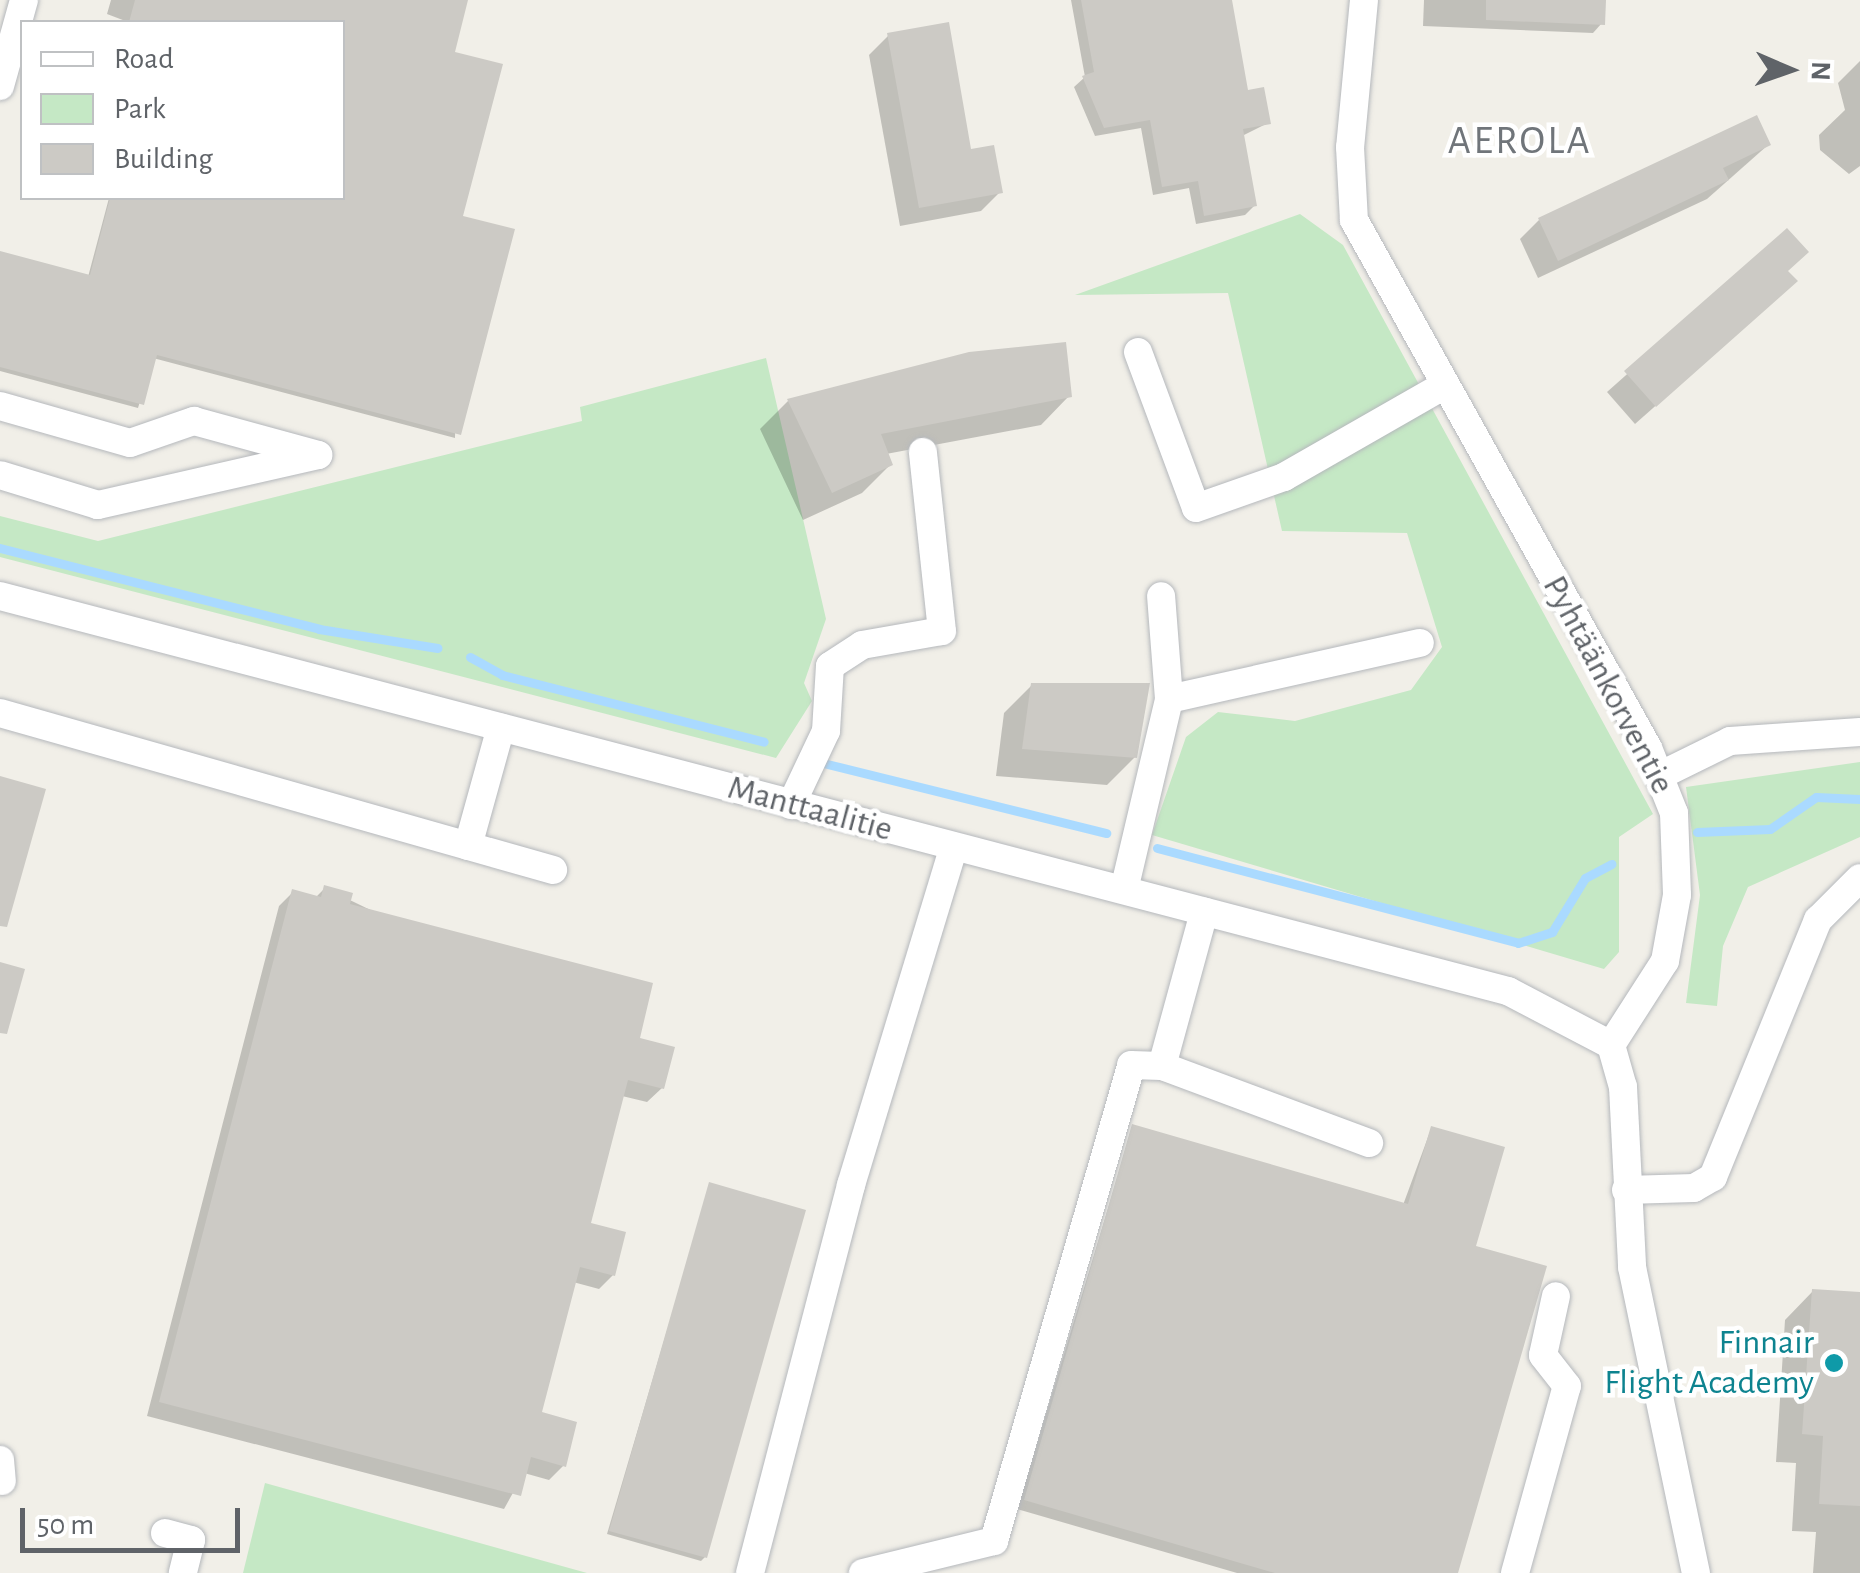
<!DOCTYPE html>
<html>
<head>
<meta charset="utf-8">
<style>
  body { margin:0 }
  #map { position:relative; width:1860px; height:1573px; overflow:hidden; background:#f1efe8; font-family:"Alegreya Sans",sans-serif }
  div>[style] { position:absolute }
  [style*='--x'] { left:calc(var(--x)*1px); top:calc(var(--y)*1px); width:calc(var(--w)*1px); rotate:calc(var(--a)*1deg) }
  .green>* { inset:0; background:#c5e8c5 }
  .shadow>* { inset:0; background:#0003 }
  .stream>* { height:9px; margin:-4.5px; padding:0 4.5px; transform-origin:4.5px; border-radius:4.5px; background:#aadaff }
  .building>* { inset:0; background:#cccac5 }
  .roads { filter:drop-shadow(0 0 2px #b5b8bc) drop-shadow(0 0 2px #b5b8bc) }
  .minor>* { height:28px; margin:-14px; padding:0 14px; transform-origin:14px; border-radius:14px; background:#fff }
  .dots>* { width:28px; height:28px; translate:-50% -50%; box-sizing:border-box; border:5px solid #fff; border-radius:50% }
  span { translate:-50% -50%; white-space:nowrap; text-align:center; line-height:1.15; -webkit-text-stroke:9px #fff; paint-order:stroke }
  .street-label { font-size:35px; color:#5f6368 }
  .culture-label { font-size:35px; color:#0d838f }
  .right { translate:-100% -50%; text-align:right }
  .quarter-label { font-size:40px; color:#70757a; letter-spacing:2.5px }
  .legend { position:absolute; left:20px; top:20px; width:325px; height:180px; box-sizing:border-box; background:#fff; border:2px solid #bfc1c3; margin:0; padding:12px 18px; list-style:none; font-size:30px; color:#5f6368 }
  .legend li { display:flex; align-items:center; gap:20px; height:50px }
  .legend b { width:50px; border:2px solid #bfc1c3 }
  .north { position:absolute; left:1740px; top:20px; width:100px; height:100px; -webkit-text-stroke:8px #fff; paint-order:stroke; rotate:92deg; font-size:28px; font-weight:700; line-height:40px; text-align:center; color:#5f6368 }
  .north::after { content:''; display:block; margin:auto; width:35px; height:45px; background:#5f6368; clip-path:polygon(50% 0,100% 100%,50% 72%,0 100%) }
  .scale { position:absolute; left:20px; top:1508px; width:220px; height:45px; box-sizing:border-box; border:5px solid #5f6368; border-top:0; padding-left:12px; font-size:30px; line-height:35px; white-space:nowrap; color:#5f6368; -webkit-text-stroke:8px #fff; paint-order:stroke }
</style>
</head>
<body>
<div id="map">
  <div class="green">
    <div style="clip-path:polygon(1300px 214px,1343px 245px,1653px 814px,1619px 837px,1619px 952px,1604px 969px,1152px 835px,1186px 737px,1218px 712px,1295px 721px,1411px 690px,1442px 647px,1407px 533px,1282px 531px,1228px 293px,1075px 295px)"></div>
    <div style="clip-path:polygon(766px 358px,826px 619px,804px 683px,812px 701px,776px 758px,0 557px,0 516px,98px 541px,582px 421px,580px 407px)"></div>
    <div style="clip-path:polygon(1860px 762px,1860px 837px,1748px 887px,1723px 946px,1717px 1006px,1686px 1003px,1700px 895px,1686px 787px)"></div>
    <div style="clip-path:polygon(265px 1483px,587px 1573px,243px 1573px)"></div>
  </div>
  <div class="shadow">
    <div style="clip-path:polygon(111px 0,466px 0,452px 53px,460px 217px,455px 438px,153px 358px,138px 408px,0 371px,0 253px,88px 277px,109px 198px,342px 198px,342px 22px,128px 22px,107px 14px)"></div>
    <div style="clip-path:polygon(1071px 0,1230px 0,1246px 93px,1268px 123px,1242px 136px,1254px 206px,1245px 215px,1196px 224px,1189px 188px,1153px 195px,1141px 128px,1095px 136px,1074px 87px,1085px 77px)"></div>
    <div style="clip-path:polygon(1424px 0,1603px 0,1602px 23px,1593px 33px,1423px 26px)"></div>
    <div style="clip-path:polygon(889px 35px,1000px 192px,981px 211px,900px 226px,869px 55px)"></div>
    <div style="clip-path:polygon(1860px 61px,1860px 166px,1849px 174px,1820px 150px,1819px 135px,1845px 110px,1838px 83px)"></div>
    <div style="clip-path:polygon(1756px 118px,1768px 145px,1707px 199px,1538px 278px,1520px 239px,1539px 220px)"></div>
    <div style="clip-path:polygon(1787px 232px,1775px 300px,1635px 424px,1607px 392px)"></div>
    <div style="clip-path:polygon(970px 354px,1069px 396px,1041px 425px,886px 454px,890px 465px,862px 493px,803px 520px,760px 429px,788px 401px)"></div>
    <div style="clip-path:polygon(1032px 685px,1135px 757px,1107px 785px,996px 776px,1004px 713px)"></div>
    <div style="clip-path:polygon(325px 888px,637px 1039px,662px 1088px,647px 1102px,622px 1096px,588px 1225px,613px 1275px,599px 1289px,573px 1282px,539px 1414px,564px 1465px,549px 1480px,524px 1473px,504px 1509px,147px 1416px,279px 906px,293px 892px,315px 898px)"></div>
    <div style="clip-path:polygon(1133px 1126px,1403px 1205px,1431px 1129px,1473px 1247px,1455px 1573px,1237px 1573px,1017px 1509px)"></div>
    <div style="clip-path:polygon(710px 1185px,705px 1557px,701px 1561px,607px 1534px)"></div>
    <div style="clip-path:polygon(1813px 1291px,1860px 1295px,1860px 1573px,1813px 1573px,1816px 1532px,1792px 1531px,1796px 1463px,1776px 1462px,1785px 1320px)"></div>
  </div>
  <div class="stream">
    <div style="--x:0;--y:548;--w:329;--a:14.2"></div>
    <div style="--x:319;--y:629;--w:120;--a:9.1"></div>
    <div style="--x:470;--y:657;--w:37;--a:29"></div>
    <div style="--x:502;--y:675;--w:270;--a:14.3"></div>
    <div style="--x:819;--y:762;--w:296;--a:13.9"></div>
    <div style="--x:1697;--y:832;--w:73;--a:-2.4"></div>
    <div style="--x:1770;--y:829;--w:56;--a:-34.8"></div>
    <div style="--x:1816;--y:797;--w:44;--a:2.6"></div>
    <div style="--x:1157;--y:848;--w:373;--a:14.7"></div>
    <div style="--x:1518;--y:943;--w:36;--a:-18"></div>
    <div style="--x:1552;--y:932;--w:63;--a:-58.6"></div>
    <div style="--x:1585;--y:878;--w:30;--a:-28"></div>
  </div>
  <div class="building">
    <div style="clip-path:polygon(135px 0,468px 0,455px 52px,503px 64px,463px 216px,515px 229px,461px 435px,157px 355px,144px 405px,0 367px,0 251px,90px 275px,110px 198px,342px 198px,342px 22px,129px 22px)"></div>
    <div style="clip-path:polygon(1081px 0,1232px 0,1248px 90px,1264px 87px,1271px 124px,1243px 129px,1257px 206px,1204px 216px,1198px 181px,1162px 187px,1150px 120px,1104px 128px,1082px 76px,1094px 72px)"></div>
    <div style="clip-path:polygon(1486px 0,1606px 0,1605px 25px,1486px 20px)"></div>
    <div style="clip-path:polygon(949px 22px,971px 149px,994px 145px,1003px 193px,919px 208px,887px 33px)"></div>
    <div style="clip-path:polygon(1757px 115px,1771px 145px,1723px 168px,1729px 180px,1558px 261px,1538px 218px)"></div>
    <div style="clip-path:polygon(1787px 228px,1809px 252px,1788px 271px,1798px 281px,1656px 407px,1624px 371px)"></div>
    <div style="clip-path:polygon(1066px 342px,1072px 397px,881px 434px,893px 465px,832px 493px,787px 399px,969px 352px)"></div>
    <div style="clip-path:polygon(1031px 683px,1150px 683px,1137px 758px,1022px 749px)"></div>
    <div style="clip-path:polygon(0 776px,46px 789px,7px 927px,0 926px)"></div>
    <div style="clip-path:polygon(324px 885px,353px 893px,350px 904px,653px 983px,640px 1038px,675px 1047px,664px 1089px,628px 1080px,591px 1223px,626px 1232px,615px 1276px,580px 1267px,542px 1412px,577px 1422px,566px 1467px,531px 1457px,521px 1496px,159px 1402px,292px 889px,321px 897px)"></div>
    <div style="clip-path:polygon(0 962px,25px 969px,7px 1034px,0 1033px)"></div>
    <div style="clip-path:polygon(1132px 1124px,1408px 1204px,1431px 1126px,1505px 1147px,1476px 1246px,1547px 1266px,1458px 1573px,1275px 1573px,1024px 1500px)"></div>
    <div style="clip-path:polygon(709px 1182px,806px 1210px,707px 1558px,609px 1531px)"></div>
    <div style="clip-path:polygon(1812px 1289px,1860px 1292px,1860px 1506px,1819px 1504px,1823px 1436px,1802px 1434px)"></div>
  </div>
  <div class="roads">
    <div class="minor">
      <div style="--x:1364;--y:0;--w:148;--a:95.4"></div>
      <div style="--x:1350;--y:147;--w:73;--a:86.9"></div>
      <div style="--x:1354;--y:220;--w:604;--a:60.89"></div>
      <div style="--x:1648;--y:748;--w:70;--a:68.2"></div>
      <div style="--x:1674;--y:813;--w:82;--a:87.9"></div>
      <div style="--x:1677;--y:895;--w:67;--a:100.3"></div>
      <div style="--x:1665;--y:961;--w:100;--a:122.7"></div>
      <div style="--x:0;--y:86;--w:89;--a:-74.4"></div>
      <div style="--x:1138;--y:352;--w:166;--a:69.6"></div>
      <div style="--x:1196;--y:508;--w:93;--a:-19.4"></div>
      <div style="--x:1284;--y:477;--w:183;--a:-29.8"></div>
      <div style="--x:0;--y:406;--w:135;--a:15.9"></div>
      <div style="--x:130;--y:443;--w:68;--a:-19"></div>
      <div style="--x:194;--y:421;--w:129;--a:15.3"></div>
      <div style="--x:318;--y:455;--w:226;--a:167.2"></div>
      <div style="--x:98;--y:505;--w:102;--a:-163"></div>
      <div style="--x:0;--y:596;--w:1559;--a:14.68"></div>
      <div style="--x:1508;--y:991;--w:116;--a:27.7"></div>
      <div style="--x:1169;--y:699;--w:257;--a:-12.6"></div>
      <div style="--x:0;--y:713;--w:575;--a:15.85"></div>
      <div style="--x:1661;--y:775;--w:77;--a:-26.2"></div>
      <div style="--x:1730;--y:741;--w:130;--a:-4"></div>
      <div style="--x:791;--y:805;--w:82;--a:-64.7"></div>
      <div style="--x:826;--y:731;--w:65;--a:-86.5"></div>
      <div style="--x:830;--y:666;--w:38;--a:-33"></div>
      <div style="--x:862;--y:645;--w:81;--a:-9.9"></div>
      <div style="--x:942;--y:631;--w:180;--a:-96.1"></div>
      <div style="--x:468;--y:846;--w:123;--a:-74.5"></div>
      <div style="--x:1124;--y:890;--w:196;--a:-76.7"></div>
      <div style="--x:1169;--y:699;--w:103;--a:-94.4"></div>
      <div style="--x:1611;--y:1045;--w:44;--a:74.1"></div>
      <div style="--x:1623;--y:1087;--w:180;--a:87.1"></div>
      <div style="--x:1632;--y:1267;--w:313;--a:78.2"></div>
      <div style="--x:1162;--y:1066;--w:160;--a:-74.7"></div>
      <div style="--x:1626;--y:1190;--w:68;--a:-1.7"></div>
      <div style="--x:1694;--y:1188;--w:22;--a:-30"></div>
      <div style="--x:1713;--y:1177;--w:278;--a:-67.8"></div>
      <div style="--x:1818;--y:920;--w:59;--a:-45"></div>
      <div style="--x:0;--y:1460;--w:21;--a:85"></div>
      <div style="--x:165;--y:1533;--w:27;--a:15"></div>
      <div style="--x:191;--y:1540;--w:34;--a:104"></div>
      <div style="--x:750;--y:1573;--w:401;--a:-75.4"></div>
      <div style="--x:851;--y:1185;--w:353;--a:-73.1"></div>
      <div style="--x:863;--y:1573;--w:135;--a:-13.7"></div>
      <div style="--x:994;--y:1541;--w:495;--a:-73.9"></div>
      <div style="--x:1131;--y:1065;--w:31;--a:2"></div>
      <div style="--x:1162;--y:1066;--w:221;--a:20.4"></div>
      <div style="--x:1515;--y:1573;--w:194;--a:-74.5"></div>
      <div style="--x:1567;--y:1386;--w:39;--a:-128"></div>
      <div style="--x:1543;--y:1355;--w:60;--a:-77.6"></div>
    </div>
  </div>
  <div class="dots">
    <div style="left:1834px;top:1363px;background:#0f9aa8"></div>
  </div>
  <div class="street-label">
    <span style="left:1608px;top:685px;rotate:62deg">Pyhtäänkorventie</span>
    <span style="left:810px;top:809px;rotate:15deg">Manttaalitie</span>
  </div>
  <div class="culture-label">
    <span class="right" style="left:1814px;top:1363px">Finnair<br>Flight Academy</span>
  </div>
  <div class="quarter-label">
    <span style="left:1520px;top:141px">AEROLA</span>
  </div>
  <ul class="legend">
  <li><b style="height:12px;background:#fff"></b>Road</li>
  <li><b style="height:28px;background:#c5e8c5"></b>Park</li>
  <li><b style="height:28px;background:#cccac5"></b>Building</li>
  </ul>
  <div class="north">N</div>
  <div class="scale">50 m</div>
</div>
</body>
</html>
